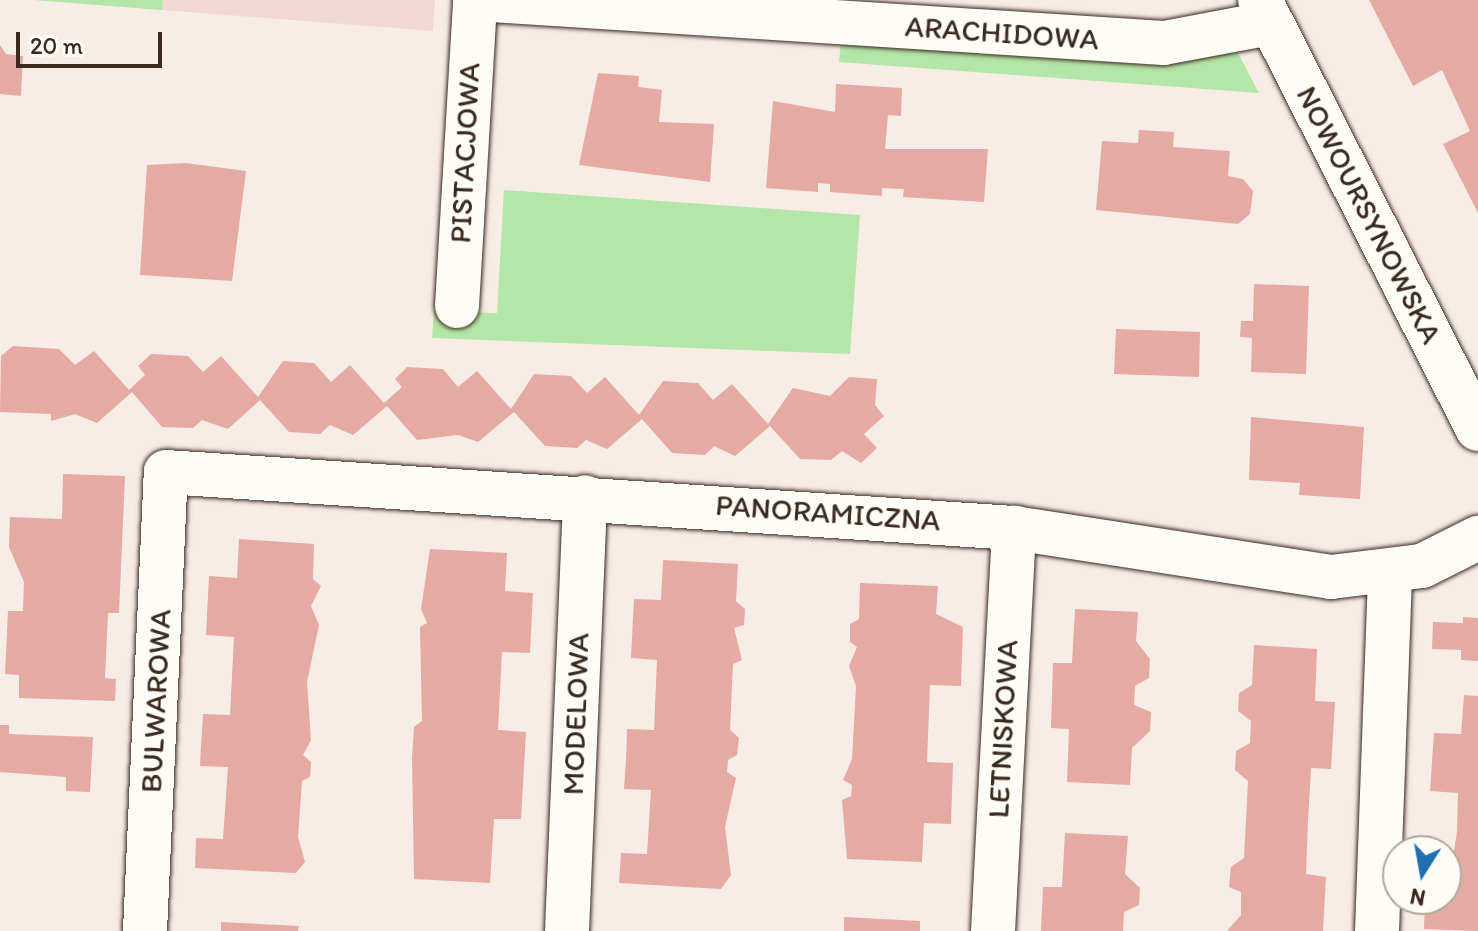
<!DOCTYPE html>
<html>
<head>
<meta charset="utf-8">
<style>
  body { margin:0 }
  #map { position:relative; width:1478px; height:931px; overflow:hidden; background:#f8ece6; font-family:Itim,sans-serif }
  div>[style] { position:absolute }
  [style*='--x'] { left:calc(var(--x)*1px); top:calc(var(--y)*1px); width:calc(var(--w)*1px); rotate:calc(var(--a)*1deg) }
  .built>* { inset:0; background:#f2d8d2 }
  .green>* { inset:0; background:#b4e6a7 }
  .building>* { inset:0; background:#e5aba2 }
  .roads { filter:drop-shadow(0 0 2px #3b2a1e) drop-shadow(0 0 2px #3b2a1e) }
  .minor>* { height:44px; margin:-22px; padding:0 22px; transform-origin:22px; border-radius:22px; background:#fdfcf7 }
  span { translate:-50% -50%; white-space:nowrap; text-align:center; line-height:1.15; -webkit-text-stroke:6px #fdfcf7; paint-order:stroke }
  .street-label { font-size:30px; color:#3b2a1e }
  .north { position:absolute; left:1382px; top:835px; width:80px; height:80px; box-sizing:border-box; background:#fdfcf7; border:2px solid #afa8a0; border-radius:50%; rotate:191deg; font-size:22px; font-weight:700; line-height:32px; text-align:center; color:#3b2a1e }
  .north::after { content:''; display:block; margin:auto; width:28px; height:36px; background:#1f6fb2; clip-path:polygon(50% 0,100% 100%,50% 72%,0 100%) }
  .scale { position:absolute; left:16px; top:32px; width:146px; height:36px; box-sizing:border-box; border:4px solid #3b2a1e; border-top:0; padding-left:10px; font-size:24px; line-height:28px; white-space:nowrap; color:#3b2a1e; -webkit-text-stroke:6px #fdfcf7; paint-order:stroke }
</style>
</head>
<body>
<div id="map">
  <div class="built">
    <div style="clip-path:polygon(35px 0,435px 0,433px 31px)"></div>
  </div>
  <div class="green">
    <div style="clip-path:polygon(35px 0,163px 0,162px 10px)"></div>
    <div style="clip-path:polygon(841px 40px,1147px 65px,1237px 51px,1259px 93px,839px 62px)"></div>
    <div style="clip-path:polygon(504px 190px,860px 215px,850px 354px,432px 338px,434px 311px,497px 313px)"></div>
  </div>
  <div class="building">
    <div style="clip-path:polygon(1369px 0,1478px 0,1478px 213px,1443px 144px,1470px 131px,1442px 70px,1413px 86px)"></div>
    <div style="clip-path:polygon(0 45px,6px 54px,23px 56px,21px 96px,0 94px)"></div>
    <div style="clip-path:polygon(598px 73px,639px 76px,638px 87px,662px 90px,659px 122px,714px 124px,710px 182px,579px 165px)"></div>
    <div style="clip-path:polygon(836px 84px,902px 88px,901px 116px,888px 115px,885px 149px,988px 149px,984px 202px,903px 197px,904px 189px,882px 188px,882px 196px,830px 192px,830px 184px,818px 183px,818px 192px,766px 188px,773px 101px,835px 112px)"></div>
    <div style="clip-path:polygon(1139px 130px,1174px 132px,1173px 147px,1230px 151px,1228px 176px,1243px 179px,1253px 191px,1250px 214px,1238px 224px,1096px 210px,1102px 141px,1138px 143px)"></div>
    <div style="clip-path:polygon(186px 163px,246px 171px,232px 281px,140px 275px,147px 165px)"></div>
    <div style="clip-path:polygon(1254px 284px,1309px 286px,1306px 374px,1251px 372px,1252px 338px,1240px 337px,1241px 321px,1253px 321px)"></div>
    <div style="clip-path:polygon(1116px 329px,1200px 332px,1199px 377px,1114px 374px)"></div>
    <div style="clip-path:polygon(13px 346px,59px 349px,75px 365px,94px 351px,129px 390px,145px 375px,138px 366px,151px 354px,188px 356px,203px 372px,221px 356px,258px 397px,283px 361px,314px 363px,331px 382px,350px 365px,384px 403px,402px 387px,395px 379px,407px 367px,443px 369px,458px 387px,477px 371px,511px 409px,534px 374px,571px 376px,587px 393px,605px 377px,639px 415px,663px 381px,698px 383px,713px 400px,732px 384px,768px 424px,793px 388px,830px 396px,849px 377px,877px 379px,875px 405px,884px 416px,864px 434px,877px 448px,861px 463px,842px 451px,831px 460px,800px 459px,770px 426px,735px 456px,714px 446px,705px 455px,672px 453px,642px 419px,607px 449px,586px 440px,577px 448px,545px 446px,514px 412px,478px 442px,458px 435px,417px 440px,387px 406px,353px 435px,330px 425px,320px 434px,289px 432px,260px 400px,228px 429px,202px 420px,193px 428px,162px 427px,132px 392px,97px 423px,75px 414px,51px 421px,51px 414px,0 412px,1px 356px)"></div>
    <div style="clip-path:polygon(1251px 417px,1364px 427px,1360px 499px,1299px 495px,1300px 483px,1249px 480px)"></div>
    <div style="clip-path:polygon(63px 474px,125px 476px,119px 613px,108px 613px,105px 678px,116px 679px,115px 701px,19px 698px,19px 675px,5px 674px,8px 611px,23px 611px,24px 582px,9px 547px,10px 517px,62px 519px)"></div>
    <div style="clip-path:polygon(239px 539px,314px 544px,313px 579px,321px 586px,311px 606px,319px 625px,307px 682px,311px 740px,303px 755px,311px 762px,310px 777px,302px 781px,298px 837px,305px 862px,296px 873px,195px 868px,196px 838px,223px 839px,228px 767px,200px 766px,201px 746px,203px 714px,230px 715px,234px 637px,206px 635px,209px 576px,237px 578px)"></div>
    <div style="clip-path:polygon(430px 549px,507px 553px,505px 591px,533px 593px,530px 653px,502px 652px,498px 730px,526px 732px,521px 819px,494px 819px,490px 883px,414px 879px,412px 757px,414px 727px,422px 721px,420px 627px,427px 623px,421px 609px)"></div>
    <div style="clip-path:polygon(663px 560px,738px 564px,736px 601px,745px 609px,744px 625px,734px 628px,742px 660px,733px 664px,730px 730px,739px 738px,737px 755px,728px 760px,727px 772px,736px 778px,725px 827px,731px 875px,721px 889px,619px 883px,621px 853px,647px 854px,651px 790px,624px 789px,626px 761px,627px 729px,654px 730px,657px 660px,631px 658px,634px 599px,661px 600px)"></div>
    <div style="clip-path:polygon(860px 583px,938px 586px,936px 614px,963px 627px,961px 686px,930px 685px,927px 762px,953px 763px,951px 824px,924px 823px,922px 862px,847px 859px,842px 800px,851px 796px,852px 785px,843px 780px,852px 759px,856px 686px,849px 666px,857px 647px,850px 642px,850px 624px,859px 619px)"></div>
    <div style="clip-path:polygon(1075px 609px,1138px 612px,1136px 641px,1150px 659px,1149px 678px,1135px 686px,1134px 705px,1151px 712px,1150px 731px,1132px 748px,1130px 785px,1067px 782px,1069px 729px,1051px 728px,1053px 663px,1072px 663px)"></div>
    <div style="clip-path:polygon(1463px 617px,1478px 618px,1478px 661px,1461px 660px,1461px 650px,1432px 649px,1433px 622px,1463px 623px)"></div>
    <div style="clip-path:polygon(1254px 645px,1317px 649px,1315px 701px,1335px 702px,1331px 769px,1311px 768px,1308px 821px,1306px 874px,1326px 877px,1323px 931px,1227px 931px,1241px 915px,1241px 892px,1229px 887px,1231px 867px,1244px 858px,1248px 781px,1235px 770px,1236px 751px,1250px 743px,1251px 721px,1238px 711px,1239px 693px,1252px 685px)"></div>
    <div style="clip-path:polygon(1464px 695px,1478px 696px,1478px 931px,1424px 929px,1425px 899px,1446px 899px,1457px 832px,1458px 793px,1430px 791px,1434px 733px,1461px 734px)"></div>
    <div style="clip-path:polygon(0 725px,9px 725px,9px 734px,93px 737px,90px 792px,66px 791px,66px 777px,0 772px)"></div>
    <div style="clip-path:polygon(1065px 833px,1128px 836px,1125px 874px,1140px 888px,1139px 905px,1124px 912px,1123px 931px,1041px 931px,1043px 887px,1062px 887px)"></div>
    <div style="clip-path:polygon(844px 917px,920px 921px,920px 931px,844px 931px)"></div>
    <div style="clip-path:polygon(221px 922px,299px 926px,298px 931px,221px 931px)"></div>
  </div>
  <div class="roads">
    <div class="minor">
      <div style="--x:492;--y:0;--w:673;--a:3.66"></div>
      <div style="--x:1164;--y:43;--w:109;--a:-10.6"></div>
      <div style="--x:1260;--y:0;--w:481;--a:63.1"></div>
      <div style="--x:457;--y:306;--w:307;--a:-86.6"></div>
      <div style="--x:145;--y:931;--w:459;--a:-87.4"></div>
      <div style="--x:166;--y:472;--w:850;--a:3.78"></div>
      <div style="--x:1014;--y:528;--w:321;--a:8.8"></div>
      <div style="--x:1331;--y:577;--w:92;--a:-6.9"></div>
      <div style="--x:1422;--y:566;--w:63;--a:-26.6"></div>
      <div style="--x:567;--y:931;--w:434;--a:-87.6"></div>
      <div style="--x:993;--y:931;--w:404;--a:-87"></div>
      <div style="--x:1377;--y:931;--w:358;--a:-87.9"></div>
    </div>
  </div>
  <div class="street-label">
    <span style="left:1002px;top:33px;rotate:4deg">ARACHIDOWA</span>
    <span style="left:465px;top:153px;rotate:-87deg">PISTACJOWA</span>
    <span style="left:1369px;top:215px;rotate:63deg">NOWOURSYNOWSKA</span>
    <span style="left:828px;top:513px;rotate:4deg">PANORAMICZNA</span>
    <span style="left:156px;top:701px;rotate:-87deg">BULWAROWA</span>
    <span style="left:576px;top:714px;rotate:-88deg">MODELOWA</span>
    <span style="left:1003px;top:729px;rotate:-87deg">LETNISKOWA</span>
  </div>
  <div class="north">N</div>
  <div class="scale">20 m</div>
</div>
</body>
</html>
